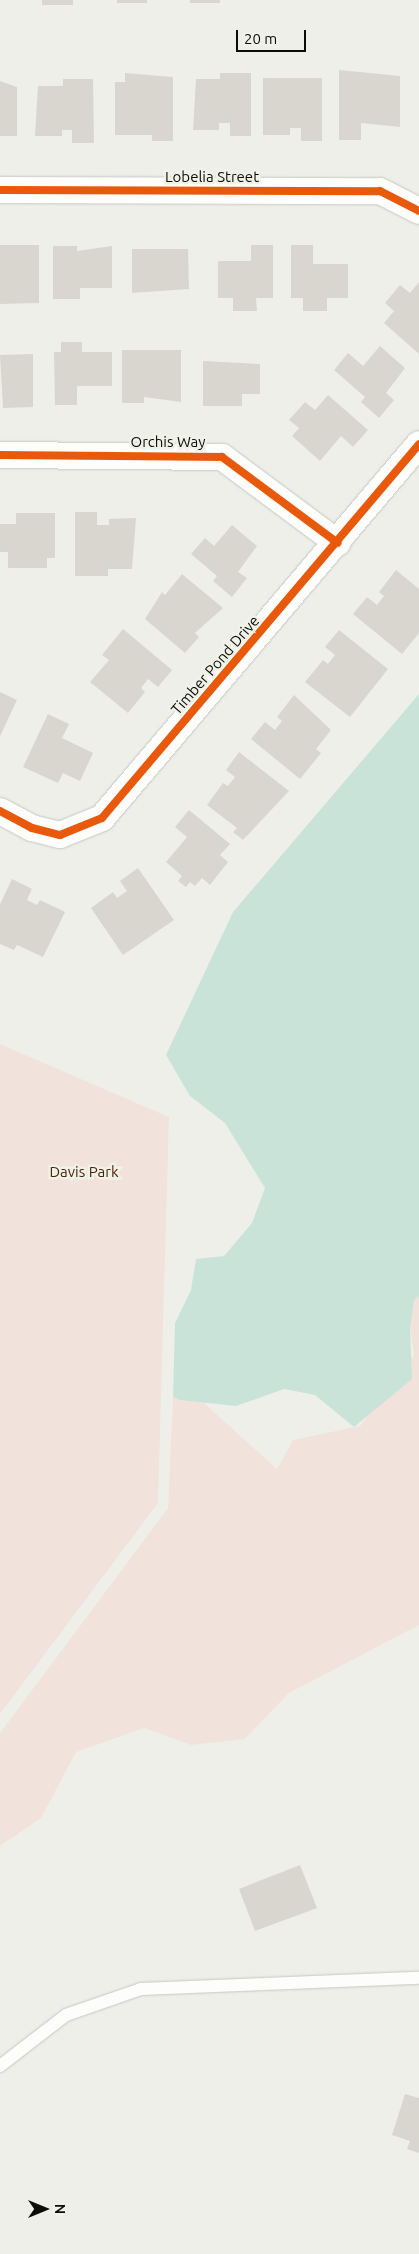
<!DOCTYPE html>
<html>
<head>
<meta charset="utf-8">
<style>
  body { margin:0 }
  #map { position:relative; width:419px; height:2254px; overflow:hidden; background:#efefea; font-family:Ubuntu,sans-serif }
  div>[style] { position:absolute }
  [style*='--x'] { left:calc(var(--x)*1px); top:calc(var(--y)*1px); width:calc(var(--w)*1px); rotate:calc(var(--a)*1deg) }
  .green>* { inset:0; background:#f1e3db }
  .water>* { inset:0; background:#cae3d9 }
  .building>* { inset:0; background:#d8d6ce }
  .roads { filter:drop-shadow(0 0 1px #c7c7c3) drop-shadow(0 0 1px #c7c7c3) }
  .lane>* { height:12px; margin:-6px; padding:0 6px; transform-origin:6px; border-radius:6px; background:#fdfdfc }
  .street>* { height:26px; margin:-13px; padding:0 13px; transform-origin:13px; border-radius:13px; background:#fdfdfc }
  .cycleway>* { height:8px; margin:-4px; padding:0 4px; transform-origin:4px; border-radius:4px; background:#e8590c }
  span { translate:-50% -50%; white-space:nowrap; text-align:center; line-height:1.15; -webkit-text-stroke:5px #f1f2e7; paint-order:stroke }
  .street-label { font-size:15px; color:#0c0d09 }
  .park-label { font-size:15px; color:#4c2309 }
  .north { position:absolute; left:20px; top:2184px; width:50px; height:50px; -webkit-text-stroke:4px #f1f2e7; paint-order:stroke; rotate:90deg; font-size:14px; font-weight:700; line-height:20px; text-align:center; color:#0c0d09 }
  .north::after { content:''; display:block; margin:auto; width:18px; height:22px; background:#0c0d09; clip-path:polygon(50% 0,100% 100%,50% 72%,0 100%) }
  .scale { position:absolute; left:236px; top:30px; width:70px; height:22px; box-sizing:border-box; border:2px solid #0c0d09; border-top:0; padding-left:6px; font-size:15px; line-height:18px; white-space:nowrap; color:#0c0d09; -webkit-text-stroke:4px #f1f2e7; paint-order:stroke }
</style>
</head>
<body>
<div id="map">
  <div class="green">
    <div style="clip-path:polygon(0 1044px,169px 1117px,158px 1503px,0 1714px)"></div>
    <div style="clip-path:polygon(419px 1296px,419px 1625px,289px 1693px,245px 1739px,191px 1745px,144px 1728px,76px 1752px,41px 1818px,0 1846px,0 1733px,168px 1508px,173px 1397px,203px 1402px,277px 1469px,293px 1440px,360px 1426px,414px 1355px,410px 1328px,414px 1301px)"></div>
  </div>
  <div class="water">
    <div style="clip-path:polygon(419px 694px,419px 1296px,414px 1301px,410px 1328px,412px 1379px,354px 1427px,315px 1395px,284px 1389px,236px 1406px,180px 1400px,173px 1397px,175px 1323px,191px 1290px,196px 1259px,224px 1256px,252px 1223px,265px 1188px,225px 1123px,190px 1096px,166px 1055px,233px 912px)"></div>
  </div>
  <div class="building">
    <div style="clip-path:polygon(42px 0,73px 0,73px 5px,42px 5px)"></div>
    <div style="clip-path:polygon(117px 0,147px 0,147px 3px,117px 3px)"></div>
    <div style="clip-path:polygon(190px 0,220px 0,220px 3px,190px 3px)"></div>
    <div style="clip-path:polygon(339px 70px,400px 76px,400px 127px,361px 123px,361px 140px,339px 140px)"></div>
    <div style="clip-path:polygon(125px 73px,173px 77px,173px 141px,152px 141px,152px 135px,115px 135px,115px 82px,125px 82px)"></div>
    <div style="clip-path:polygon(220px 73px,251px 73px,251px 136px,230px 136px,230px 123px,219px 123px,219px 130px,193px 130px,196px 79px,220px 79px)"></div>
    <div style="clip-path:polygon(263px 78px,322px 78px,322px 141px,301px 141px,301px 128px,290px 128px,290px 135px,263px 135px)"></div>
    <div style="clip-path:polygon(63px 79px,93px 79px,94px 143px,72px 143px,72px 130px,62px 130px,62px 136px,35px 136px,38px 86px,63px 86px)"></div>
    <div style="clip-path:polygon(0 81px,17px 87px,17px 136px,0 136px)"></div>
    <div style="clip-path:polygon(0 245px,39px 245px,39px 303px,0 304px)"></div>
    <div style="clip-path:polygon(251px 245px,273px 245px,273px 298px,256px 298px,257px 311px,233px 311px,233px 298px,218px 298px,218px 261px,251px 261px)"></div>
    <div style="clip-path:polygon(291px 245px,313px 245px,313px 264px,348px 264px,348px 298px,327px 298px,327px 311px,303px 311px,303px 298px,291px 298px)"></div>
    <div style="clip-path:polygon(53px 246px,77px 246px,77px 251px,112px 246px,112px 288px,80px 288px,80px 299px,53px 299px)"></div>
    <div style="clip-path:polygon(132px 249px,188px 249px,189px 289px,132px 293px)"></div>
    <div style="clip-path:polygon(419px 282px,419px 354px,384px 323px,394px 311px,385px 303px,400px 285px,410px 293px)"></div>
    <div style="clip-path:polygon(61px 342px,82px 342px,82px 352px,112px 352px,112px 386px,77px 386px,77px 405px,55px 405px,54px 352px,61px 352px)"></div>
    <div style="clip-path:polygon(380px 346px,405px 368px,386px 393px,394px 400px,379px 418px,361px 402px,365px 397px,334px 370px,348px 353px,363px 366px)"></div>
    <div style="clip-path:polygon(122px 350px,181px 350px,181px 402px,144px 397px,144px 403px,122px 403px)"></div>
    <div style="clip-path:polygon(33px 354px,33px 407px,3px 408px,0 355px)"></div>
    <div style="clip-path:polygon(203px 361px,260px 364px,260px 394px,242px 394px,242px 406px,203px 406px)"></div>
    <div style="clip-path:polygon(328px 395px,368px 430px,353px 447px,341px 436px,320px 461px,292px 436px,299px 428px,289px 420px,305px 402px,315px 410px)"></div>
    <div style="clip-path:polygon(75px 512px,97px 512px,97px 525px,109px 525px,109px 519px,136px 518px,132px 569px,108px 569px,108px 576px,75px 576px)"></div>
    <div style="clip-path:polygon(16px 513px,55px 513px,55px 558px,47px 558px,47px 568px,8px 568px,8px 552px,0 552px,0 524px,16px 524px)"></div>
    <div style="clip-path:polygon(232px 525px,257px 546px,238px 572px,247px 578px,232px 597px,213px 581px,217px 576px,191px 554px,205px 538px,214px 546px)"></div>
    <div style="clip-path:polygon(396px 570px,419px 589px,419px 633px,402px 654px,353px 614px,367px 597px,377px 605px,384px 596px,379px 592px)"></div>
    <div style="clip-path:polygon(182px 574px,223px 608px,195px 633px,199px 637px,185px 653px,145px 619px,162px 592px,165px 595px)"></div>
    <div style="clip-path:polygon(123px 629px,172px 670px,158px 687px,148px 679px,141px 688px,145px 692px,128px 713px,90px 682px,109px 660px,102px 655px)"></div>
    <div style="clip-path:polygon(339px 630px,388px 669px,350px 717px,305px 682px,323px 660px,328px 664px,335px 655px,325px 647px)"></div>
    <div style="clip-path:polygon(0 692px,17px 700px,0 736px)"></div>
    <div style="clip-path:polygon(294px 695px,331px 730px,316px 749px,321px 753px,300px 779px,251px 739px,265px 722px,275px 730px,282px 721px,277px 717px)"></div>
    <div style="clip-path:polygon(48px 714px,69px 724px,62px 738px,93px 753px,80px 781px,63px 773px,58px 783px,23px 767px)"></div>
    <div style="clip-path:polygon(239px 752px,289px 791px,243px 840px,233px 832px,237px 828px,207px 805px,223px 783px,228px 786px,235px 777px,226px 770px)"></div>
    <div style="clip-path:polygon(189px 810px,230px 844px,220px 855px,228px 862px,210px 885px,202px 878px,195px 886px,190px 882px,186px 887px,178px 881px,182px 876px,166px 862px,187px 837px,175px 827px)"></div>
    <div style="clip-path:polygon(138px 868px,174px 920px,123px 955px,91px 908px,113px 892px,117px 898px,127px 891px,120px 881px)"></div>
    <div style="clip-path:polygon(12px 879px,32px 889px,27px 900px,37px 905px,40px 900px,65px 912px,43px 957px,17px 945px,14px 950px,0 944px,0 904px)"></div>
    <div style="clip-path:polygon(300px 1865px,317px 1908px,255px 1931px,239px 1889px)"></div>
    <div style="clip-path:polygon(405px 2094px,419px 2098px,419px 2153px,407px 2149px,410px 2141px,392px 2135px)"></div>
  </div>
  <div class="roads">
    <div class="lane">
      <div style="--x:0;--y:2066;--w:83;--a:-37.7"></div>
      <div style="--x:66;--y:2015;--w:79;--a:-19.1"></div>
      <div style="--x:141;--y:1989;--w:278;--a:-2.3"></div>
    </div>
    <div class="street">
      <div style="--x:0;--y:190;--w:380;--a:0.2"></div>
      <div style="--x:380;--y:191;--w:44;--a:27.1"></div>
      <div style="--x:0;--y:455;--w:222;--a:0.5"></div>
      <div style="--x:222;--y:457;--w:144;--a:36.6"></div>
      <div style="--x:0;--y:811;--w:36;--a:28"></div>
      <div style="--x:32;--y:828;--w:29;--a:14"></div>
      <div style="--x:60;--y:835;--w:45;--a:-22"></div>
      <div style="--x:102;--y:818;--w:490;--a:-49.7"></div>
    </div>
  </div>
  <div class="cycleway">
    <div style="--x:0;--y:190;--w:380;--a:0.2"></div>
    <div style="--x:380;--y:191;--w:44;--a:27.1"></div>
    <div style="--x:0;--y:455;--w:222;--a:0.5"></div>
    <div style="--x:222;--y:457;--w:144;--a:36.6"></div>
    <div style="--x:0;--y:811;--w:36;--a:28"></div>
    <div style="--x:32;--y:828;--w:29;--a:14"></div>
    <div style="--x:60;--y:835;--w:45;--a:-22"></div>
    <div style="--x:102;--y:818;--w:490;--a:-49.7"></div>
  </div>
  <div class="street-label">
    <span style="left:212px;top:177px">Lobelia Street</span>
    <span style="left:168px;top:442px">Orchis Way</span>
    <span style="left:215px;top:665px;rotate:-49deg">Timber Pond Drive</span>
  </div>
  <div class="park-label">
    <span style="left:84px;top:1172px">Davis Park</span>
  </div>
  <div class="north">N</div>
  <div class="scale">20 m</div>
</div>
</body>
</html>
